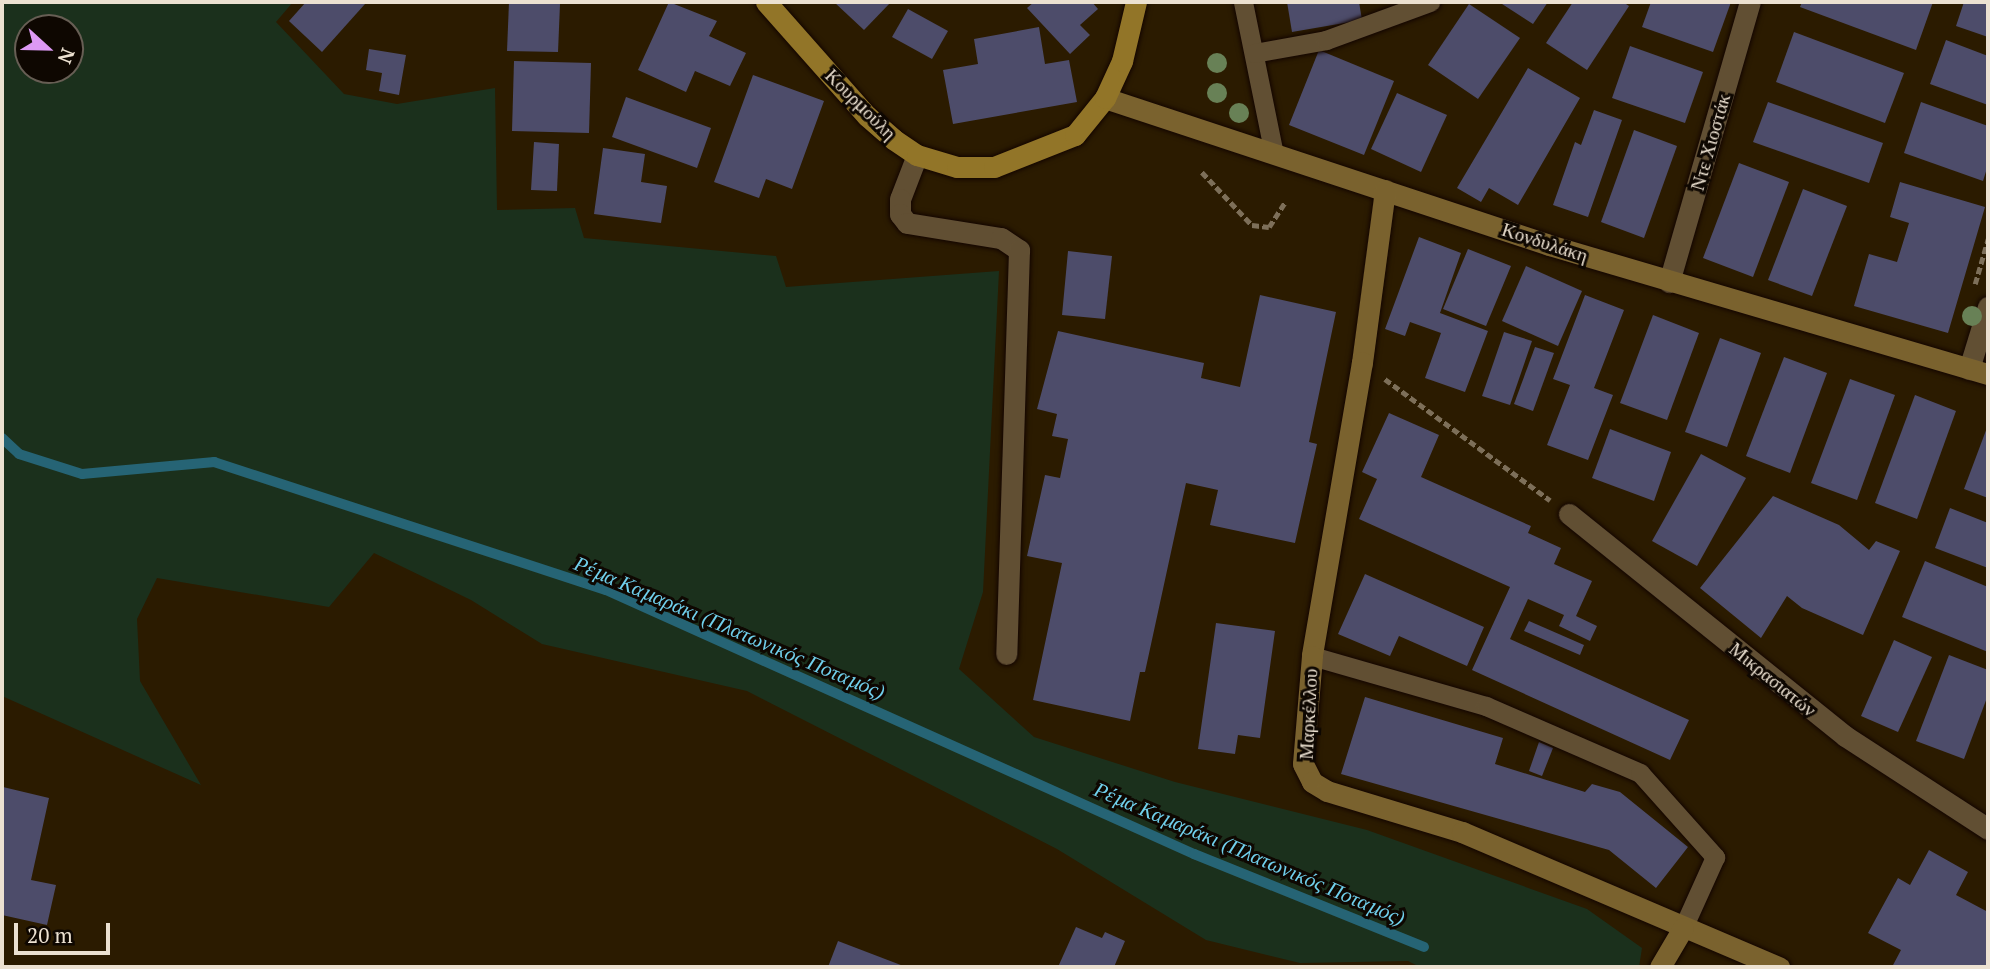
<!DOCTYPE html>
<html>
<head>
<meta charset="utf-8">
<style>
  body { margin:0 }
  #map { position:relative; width:1990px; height:969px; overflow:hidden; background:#2b1b00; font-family:"PT Serif",serif }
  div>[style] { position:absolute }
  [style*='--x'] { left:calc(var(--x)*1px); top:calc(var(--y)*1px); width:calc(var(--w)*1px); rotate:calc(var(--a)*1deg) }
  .green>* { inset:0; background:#1b301c }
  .stream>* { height:10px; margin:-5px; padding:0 5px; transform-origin:5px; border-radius:5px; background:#266475 }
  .building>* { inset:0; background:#4d4c6a }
  .path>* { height:4.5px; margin-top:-2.25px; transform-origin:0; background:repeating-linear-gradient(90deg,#7d6f59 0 7px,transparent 0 10.5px) }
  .roads { filter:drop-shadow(0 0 2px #130500) drop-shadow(0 0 2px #130500) }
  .lane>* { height:19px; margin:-9.5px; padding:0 9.5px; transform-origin:9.5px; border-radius:9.5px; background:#614f33 }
  .street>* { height:21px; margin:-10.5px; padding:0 10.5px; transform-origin:10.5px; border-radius:10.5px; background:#614f33 }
  .secondary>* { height:21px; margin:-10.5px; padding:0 10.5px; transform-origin:10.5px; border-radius:10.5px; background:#7a622e }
  .primary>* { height:21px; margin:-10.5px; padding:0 10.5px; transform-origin:10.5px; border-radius:10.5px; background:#927528 }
  .trees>* { width:20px; height:20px; margin:-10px; border-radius:50%; background:#688156 }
  span { translate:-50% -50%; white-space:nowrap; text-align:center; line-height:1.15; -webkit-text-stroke:6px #0e0701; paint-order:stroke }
  .street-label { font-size:19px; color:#ece1d1 }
  .water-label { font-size:21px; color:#70cfeb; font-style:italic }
  .frame { position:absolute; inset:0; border:4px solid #ece1d1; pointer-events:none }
  .north { position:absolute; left:14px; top:14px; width:70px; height:70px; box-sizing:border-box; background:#0e0701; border:2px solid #675e54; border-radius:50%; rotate:112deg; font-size:19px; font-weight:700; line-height:28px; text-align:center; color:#ece1d1 }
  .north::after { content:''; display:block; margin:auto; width:24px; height:32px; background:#dc99f4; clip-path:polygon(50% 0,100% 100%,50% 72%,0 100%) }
  .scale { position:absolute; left:14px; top:923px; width:96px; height:32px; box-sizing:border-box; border:4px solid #ece1d1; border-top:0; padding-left:9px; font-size:21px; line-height:24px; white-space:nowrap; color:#ece1d1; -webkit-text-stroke:5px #0e0701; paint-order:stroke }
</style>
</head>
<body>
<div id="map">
  <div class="green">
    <div style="clip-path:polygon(evenodd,2px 2px,293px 2px,276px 22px,344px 94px,397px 104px,495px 88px,497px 210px,575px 208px,584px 238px,776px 256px,786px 287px,999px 271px,983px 592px,959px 669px,1034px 737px,1175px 782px,1367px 830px,1587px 909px,1642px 948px,1639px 967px,1420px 967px,1408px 961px,1300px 963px,1206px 940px,1057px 849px,747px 691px,542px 644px,471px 600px,374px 553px,329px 607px,157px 578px,137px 619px,140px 681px,201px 785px,2px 696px,2px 2px,28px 28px,70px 28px,70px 70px,28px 70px,28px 28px)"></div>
  </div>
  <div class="stream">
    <div style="--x:2;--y:438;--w:23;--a:43"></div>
    <div style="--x:19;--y:454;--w:66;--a:17.6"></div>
    <div style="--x:82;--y:474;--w:133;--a:-5.2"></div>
    <div style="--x:214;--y:462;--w:412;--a:18.1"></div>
    <div style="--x:606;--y:590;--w:645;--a:24.18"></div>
    <div style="--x:1194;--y:854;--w:248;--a:22"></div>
  </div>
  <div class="building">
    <div style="clip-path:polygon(306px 2px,362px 2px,365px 4px,322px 52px,289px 21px)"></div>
    <div style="clip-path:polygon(509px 2px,560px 4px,558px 52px,507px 51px)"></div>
    <div style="clip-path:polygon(669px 2px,717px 21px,709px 36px,746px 53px,730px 86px,695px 71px,686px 92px,638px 70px)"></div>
    <div style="clip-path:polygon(834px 2px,891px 2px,864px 30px)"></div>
    <div style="clip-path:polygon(1034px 2px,1092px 2px,1098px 9px,1080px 25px,1090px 35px,1070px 54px,1027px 8px)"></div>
    <div style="clip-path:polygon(1287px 2px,1359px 2px,1362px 20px,1292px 32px)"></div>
    <div style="clip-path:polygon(1499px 2px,1548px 2px,1533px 24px)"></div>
    <div style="clip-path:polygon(1573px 2px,1623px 2px,1629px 6px,1587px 70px,1546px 43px)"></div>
    <div style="clip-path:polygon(1651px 2px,1731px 2px,1713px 52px,1642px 27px)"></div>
    <div style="clip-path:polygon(1802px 2px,1933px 2px,1916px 50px,1800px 7px)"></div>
    <div style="clip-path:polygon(1964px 2px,1988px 2px,1988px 37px,1956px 26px)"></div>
    <div style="clip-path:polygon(1469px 4px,1520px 38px,1478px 99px,1428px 65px)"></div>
    <div style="clip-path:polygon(908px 9px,948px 31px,932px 59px,892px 37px)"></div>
    <div style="clip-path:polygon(1039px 27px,1045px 64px,1069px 60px,1077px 102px,953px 124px,943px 70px,978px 64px,974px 39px)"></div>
    <div style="clip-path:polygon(1794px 32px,1904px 73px,1885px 123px,1776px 82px)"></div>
    <div style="clip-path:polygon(1946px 40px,1988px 56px,1988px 105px,1930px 84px)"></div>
    <div style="clip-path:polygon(1630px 46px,1703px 72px,1685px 123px,1612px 98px)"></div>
    <div style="clip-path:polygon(369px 49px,406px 55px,399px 95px,379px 91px,382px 73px,366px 70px)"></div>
    <div style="clip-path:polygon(1319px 50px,1394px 81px,1364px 155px,1289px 125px)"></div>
    <div style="clip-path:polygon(514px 61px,591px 63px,589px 133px,512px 131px)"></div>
    <div style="clip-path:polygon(1528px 68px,1580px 98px,1518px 205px,1489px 188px,1481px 202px,1457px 188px)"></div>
    <div style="clip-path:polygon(753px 75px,824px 101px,792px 189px,766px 179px,759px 198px,714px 182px)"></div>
    <div style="clip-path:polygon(1397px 93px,1447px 115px,1421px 172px,1371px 149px)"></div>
    <div style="clip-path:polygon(626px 97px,711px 128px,697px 168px,612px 137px)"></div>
    <div style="clip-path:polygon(1768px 102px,1883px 143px,1869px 183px,1753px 142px)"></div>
    <div style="clip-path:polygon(1921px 102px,1988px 126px,1988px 165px,1983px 181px,1904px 153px)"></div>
    <div style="clip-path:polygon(1594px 110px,1622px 120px,1588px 217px,1553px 205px,1575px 142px,1581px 145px)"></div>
    <div style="clip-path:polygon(1634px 130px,1677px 146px,1644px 238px,1601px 222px)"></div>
    <div style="clip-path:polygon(534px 142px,559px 144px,557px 191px,531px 190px)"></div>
    <div style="clip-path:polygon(603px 148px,645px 154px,641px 182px,667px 186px,661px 223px,594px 214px)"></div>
    <div style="clip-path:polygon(1739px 163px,1789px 182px,1753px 277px,1703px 258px)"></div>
    <div style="clip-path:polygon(1900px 182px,1985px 207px,1948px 333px,1854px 306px,1869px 254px,1897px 262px,1909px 223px,1890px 217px)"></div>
    <div style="clip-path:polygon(1803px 189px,1847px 206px,1812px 296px,1768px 280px)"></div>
    <div style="clip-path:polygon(1419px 237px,1461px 253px,1440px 313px,1488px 331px,1465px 392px,1425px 378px,1441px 333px,1410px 322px,1405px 336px,1385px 329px)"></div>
    <div style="clip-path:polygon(1468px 249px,1511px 266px,1486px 326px,1443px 309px)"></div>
    <div style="clip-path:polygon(1068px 251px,1112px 256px,1105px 319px,1062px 315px)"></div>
    <div style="clip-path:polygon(1526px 266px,1582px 291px,1558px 346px,1502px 321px)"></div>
    <div style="clip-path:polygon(1260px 295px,1336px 312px,1309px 442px,1317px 444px,1295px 543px,1210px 525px,1218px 490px,1186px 483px,1145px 672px,1140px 672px,1130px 721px,1033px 700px,1062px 563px,1027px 556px,1045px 475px,1060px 478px,1068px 439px,1052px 436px,1057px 414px,1037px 409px,1058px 331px,1204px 363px,1201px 378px,1240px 387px)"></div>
    <div style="clip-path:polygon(1585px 295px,1624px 310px,1594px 388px,1613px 395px,1588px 460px,1547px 445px,1570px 385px,1553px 379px)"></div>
    <div style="clip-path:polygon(1653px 315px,1699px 333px,1667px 420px,1620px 403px)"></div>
    <div style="clip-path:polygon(1504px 332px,1532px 341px,1510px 405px,1482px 396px)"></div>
    <div style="clip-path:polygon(1720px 338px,1761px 353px,1727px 447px,1685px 432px)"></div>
    <div style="clip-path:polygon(1535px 347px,1554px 353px,1533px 411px,1514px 404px)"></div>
    <div style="clip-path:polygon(1784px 357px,1827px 373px,1790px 473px,1746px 456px)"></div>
    <div style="clip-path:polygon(1850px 379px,1895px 395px,1857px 500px,1811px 483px)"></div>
    <div style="clip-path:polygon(1915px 395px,1956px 411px,1917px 519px,1875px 503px)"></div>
    <div style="clip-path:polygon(1389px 413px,1439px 435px,1421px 477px,1531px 526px,1528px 533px,1561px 548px,1554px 564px,1592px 581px,1576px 616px,1597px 626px,1590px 641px,1559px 626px,1564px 615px,1528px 599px,1510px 639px,1689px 720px,1670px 760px,1472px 670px,1510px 587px,1359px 519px,1377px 479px,1362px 472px)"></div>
    <div style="clip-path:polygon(1988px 425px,1988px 498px,1964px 489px)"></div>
    <div style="clip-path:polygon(1610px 429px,1671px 452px,1654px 501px,1592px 478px)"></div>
    <div style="clip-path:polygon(1701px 454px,1746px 478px,1697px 566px,1652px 541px)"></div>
    <div style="clip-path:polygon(1773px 496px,1839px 525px,1869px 550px,1876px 541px,1900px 551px,1863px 635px,1802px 608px,1787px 596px,1761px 638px,1700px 588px)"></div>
    <div style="clip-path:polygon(1950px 508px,1988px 523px,1988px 568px,1935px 548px)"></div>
    <div style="clip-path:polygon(1925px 561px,1988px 587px,1988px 652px,1902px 617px)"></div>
    <div style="clip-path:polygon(1365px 574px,1484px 627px,1467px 666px,1399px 636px,1390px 656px,1338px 634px)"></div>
    <div style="clip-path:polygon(1529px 621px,1584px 645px,1580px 655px,1524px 631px)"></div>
    <div style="clip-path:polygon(1216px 623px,1275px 631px,1260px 738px,1238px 735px,1235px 754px,1198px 749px)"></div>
    <div style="clip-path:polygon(1894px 640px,1932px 657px,1898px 732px,1861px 716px)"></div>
    <div style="clip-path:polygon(1949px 655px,1988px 670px,1988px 695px,1964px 759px,1916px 741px)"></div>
    <div style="clip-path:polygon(1365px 697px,1503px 738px,1495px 764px,1585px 792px,1592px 784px,1620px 792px,1688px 847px,1656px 888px,1609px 850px,1341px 774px)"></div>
    <div style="clip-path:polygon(1539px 742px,1553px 748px,1542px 776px,1529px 771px)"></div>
    <div style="clip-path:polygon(3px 787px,49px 798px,31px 880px,56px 885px,47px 925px,2px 915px)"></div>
    <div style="clip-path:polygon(1929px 850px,1968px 872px,1956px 895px,1988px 912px,1988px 967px,1892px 967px,1901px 950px,1868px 933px,1898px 878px,1910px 885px)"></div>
    <div style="clip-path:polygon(1076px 927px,1102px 938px,1105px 932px,1125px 941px,1114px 967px,1058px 967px)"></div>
    <div style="clip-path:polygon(838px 941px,906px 967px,828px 967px)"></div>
  </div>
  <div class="path">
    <div style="--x:1202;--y:172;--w:73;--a:46.7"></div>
    <div style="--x:1252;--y:225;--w:17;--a:7"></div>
    <div style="--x:1269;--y:227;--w:30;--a:-57"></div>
    <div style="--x:1975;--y:284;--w:47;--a:-73.9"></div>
    <div style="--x:1385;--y:379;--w:205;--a:36.3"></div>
  </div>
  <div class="roads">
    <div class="lane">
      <div style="--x:1243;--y:2;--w:151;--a:78.5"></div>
      <div style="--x:1254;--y:53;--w:73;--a:-10.2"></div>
      <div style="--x:1326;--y:40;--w:111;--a:-20.1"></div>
      <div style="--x:1312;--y:656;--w:181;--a:16"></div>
      <div style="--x:1486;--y:706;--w:168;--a:23.5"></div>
      <div style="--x:1640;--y:773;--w:113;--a:48.2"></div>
      <div style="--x:1715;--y:857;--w:78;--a:114.3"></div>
    </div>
    <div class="street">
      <div style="--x:917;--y:155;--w:47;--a:111.1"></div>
      <div style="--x:900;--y:199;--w:15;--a:90"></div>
      <div style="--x:900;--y:214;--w:11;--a:52"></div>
      <div style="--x:907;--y:223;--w:95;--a:9.1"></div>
      <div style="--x:1001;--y:238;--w:22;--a:34"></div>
      <div style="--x:1019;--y:250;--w:404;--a:91.8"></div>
      <div style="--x:1669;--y:282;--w:291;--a:-73.9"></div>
      <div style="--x:1969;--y:369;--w:65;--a:-73"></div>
      <div style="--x:1569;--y:514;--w:354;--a:38.8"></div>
      <div style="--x:1845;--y:736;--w:171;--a:33"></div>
    </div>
    <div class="secondary">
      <div style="--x:1105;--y:98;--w:468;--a:18.3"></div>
      <div style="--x:1549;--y:245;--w:458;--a:16.4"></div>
      <div style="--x:1385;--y:190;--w:174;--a:97.6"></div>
      <div style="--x:1362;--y:362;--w:298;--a:99.7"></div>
      <div style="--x:1312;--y:656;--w:108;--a:94.8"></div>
      <div style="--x:1303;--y:764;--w:20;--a:63"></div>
      <div style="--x:1312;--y:782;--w:17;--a:31"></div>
      <div style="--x:1327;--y:791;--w:141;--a:16.9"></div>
      <div style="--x:1462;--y:832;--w:345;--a:23.1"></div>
      <div style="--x:1660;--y:967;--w:45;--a:-59.5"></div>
    </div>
    <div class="primary">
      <div style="--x:766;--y:2;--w:152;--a:48.5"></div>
      <div style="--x:867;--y:116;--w:35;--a:41"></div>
      <div style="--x:893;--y:139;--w:29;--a:34"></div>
      <div style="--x:917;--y:155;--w:42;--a:16.7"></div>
      <div style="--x:957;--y:167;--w:37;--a:0"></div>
      <div style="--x:994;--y:167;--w:87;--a:-21.6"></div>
      <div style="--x:1075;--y:135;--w:48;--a:-51"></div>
      <div style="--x:1105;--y:98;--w:41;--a:-65.3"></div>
      <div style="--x:1122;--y:61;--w:61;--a:-76.7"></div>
    </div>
  </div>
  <div class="trees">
    <div style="left:1217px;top:63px"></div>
    <div style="left:1217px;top:93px"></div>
    <div style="left:1239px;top:113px"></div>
    <div style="left:1972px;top:316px"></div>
  </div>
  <div class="street-label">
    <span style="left:861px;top:104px;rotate:45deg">Κουρμούλη</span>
    <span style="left:1710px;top:142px;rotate:-74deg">Ντε Χιοστάκ</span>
    <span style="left:1545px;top:242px;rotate:18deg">Κονδυλάκη</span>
    <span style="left:1773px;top:679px;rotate:39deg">Μικρασιατών</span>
    <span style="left:1308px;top:714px;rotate:-87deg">Μαρκέλλου</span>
  </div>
  <div class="water-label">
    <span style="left:730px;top:627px;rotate:23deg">Ρέμα Καμαράκι (Πλατωνικός Ποταμός)</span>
    <span style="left:1250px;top:853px;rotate:23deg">Ρέμα Καμαράκι (Πλατωνικός Ποταμός)</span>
  </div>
  <div class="frame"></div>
  <div class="north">N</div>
  <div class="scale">20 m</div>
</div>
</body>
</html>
